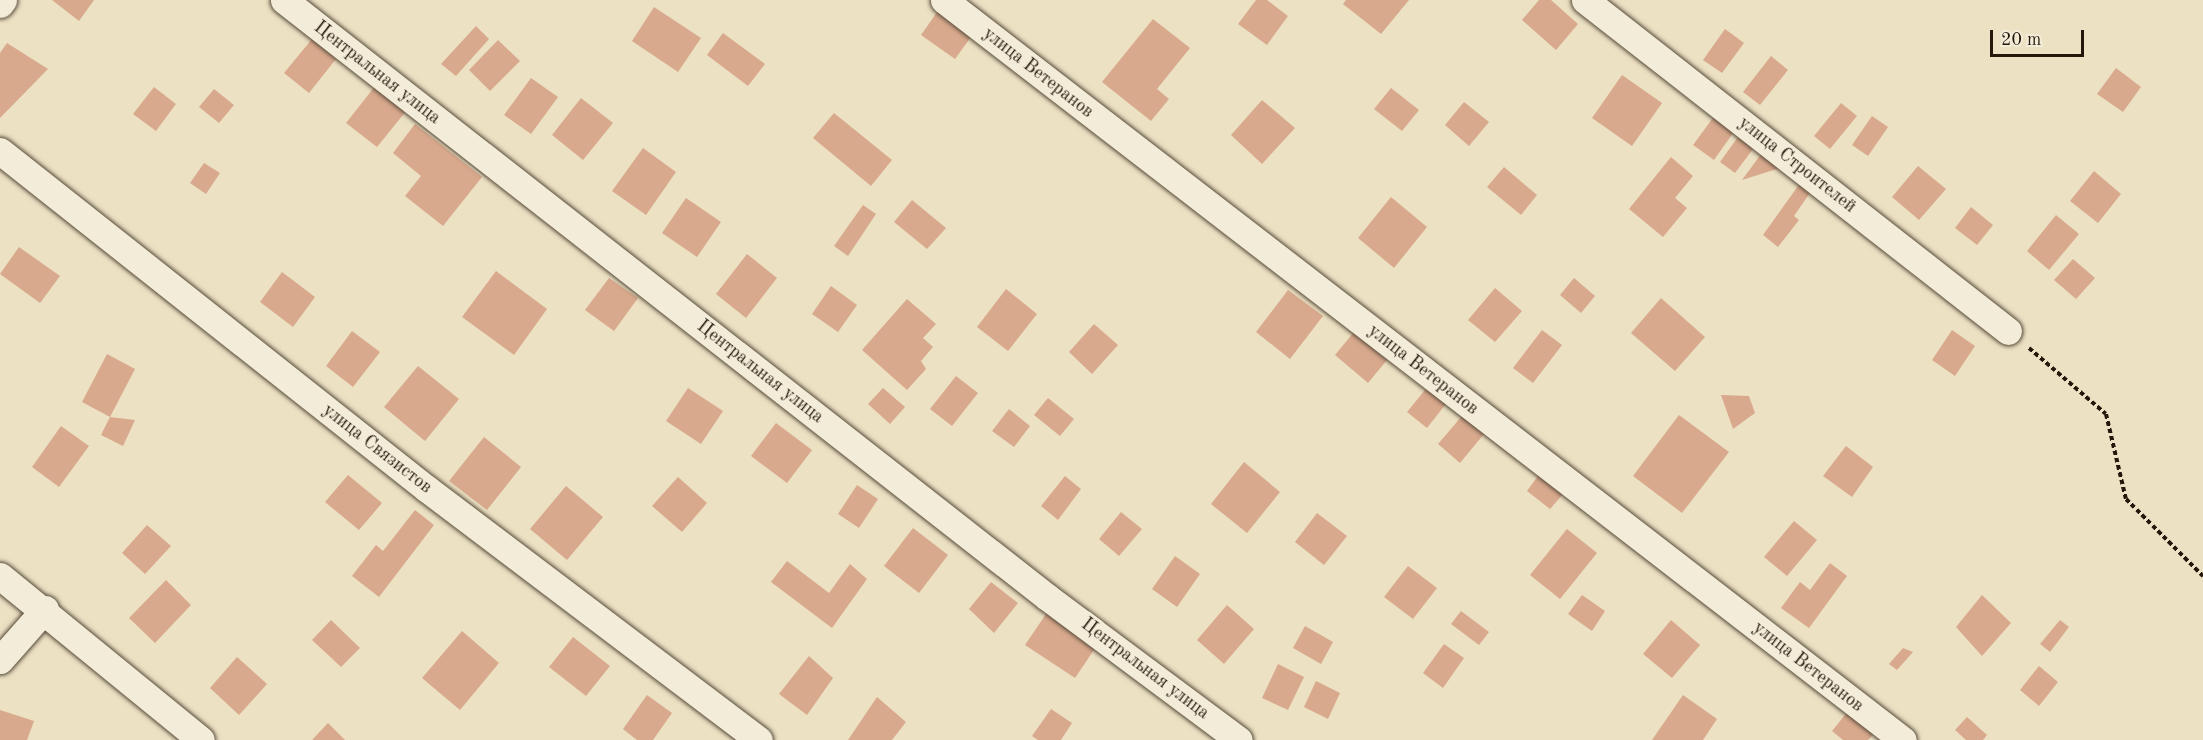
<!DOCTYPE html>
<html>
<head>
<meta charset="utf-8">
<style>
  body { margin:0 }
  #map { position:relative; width:2203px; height:740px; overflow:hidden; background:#ece1c3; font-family:"Old Standard TT",serif }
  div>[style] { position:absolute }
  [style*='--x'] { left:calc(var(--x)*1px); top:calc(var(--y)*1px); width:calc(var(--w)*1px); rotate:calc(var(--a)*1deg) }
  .building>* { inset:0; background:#d9a98d }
  .path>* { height:4px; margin-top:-2px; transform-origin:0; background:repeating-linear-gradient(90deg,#24180c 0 4.5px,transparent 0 7.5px) }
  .roads { filter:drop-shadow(0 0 2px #564a3a) drop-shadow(0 0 2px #564a3a) }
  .street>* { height:27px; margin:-13.5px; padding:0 13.5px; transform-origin:13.5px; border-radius:13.5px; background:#f3ecd8 }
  span { translate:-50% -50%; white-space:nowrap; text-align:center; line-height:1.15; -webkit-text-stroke:6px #f3ecd8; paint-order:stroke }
  .street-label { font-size:18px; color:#24180c }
  .scale { position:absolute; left:1990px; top:30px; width:94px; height:27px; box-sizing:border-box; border:3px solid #24180c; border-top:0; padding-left:8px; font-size:18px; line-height:21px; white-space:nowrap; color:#24180c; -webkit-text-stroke:4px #f3ecd8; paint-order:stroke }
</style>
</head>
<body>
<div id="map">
  <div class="building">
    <div style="clip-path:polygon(52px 0,94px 0,79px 21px)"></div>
    <div style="clip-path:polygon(1256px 0,1267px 0,1288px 16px,1267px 45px,1238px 24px)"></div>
    <div style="clip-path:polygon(1346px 0,1409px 0,1381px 34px,1343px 4px)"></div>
    <div style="clip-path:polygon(1539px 0,1551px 0,1578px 24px,1556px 50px,1522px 20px)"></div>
    <div style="clip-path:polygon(942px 5px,976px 30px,955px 59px,921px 35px)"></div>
    <div style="clip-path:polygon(654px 7px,701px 38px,678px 72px,632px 41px)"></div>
    <div style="clip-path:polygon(1153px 19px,1190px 48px,1157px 89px,1169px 99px,1151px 121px,1102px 82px)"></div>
    <div style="clip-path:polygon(476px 26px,489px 39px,456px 76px,441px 64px)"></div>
    <div style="clip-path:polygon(1725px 29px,1744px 43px,1722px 73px,1703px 60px)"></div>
    <div style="clip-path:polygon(723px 33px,765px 64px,748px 86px,707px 55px)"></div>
    <div style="clip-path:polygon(312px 39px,336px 59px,309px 93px,284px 73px)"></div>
    <div style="clip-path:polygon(498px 40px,520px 61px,490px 91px,469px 70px)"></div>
    <div style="clip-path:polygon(7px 43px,48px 69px,0 118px,0 53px)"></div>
    <div style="clip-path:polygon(1771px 56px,1788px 70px,1760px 105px,1743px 92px)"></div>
    <div style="clip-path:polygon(2116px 68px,2141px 87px,2123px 112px,2097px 94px)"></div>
    <div style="clip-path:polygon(1622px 75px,1662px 103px,1632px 146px,1592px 118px)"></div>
    <div style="clip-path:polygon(531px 78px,558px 97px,531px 134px,504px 115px)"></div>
    <div style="clip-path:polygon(376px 85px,407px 110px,377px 147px,346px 123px)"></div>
    <div style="clip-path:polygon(154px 87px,176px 104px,156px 131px,133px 114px)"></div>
    <div style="clip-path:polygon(1391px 88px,1419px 110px,1402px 131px,1374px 109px)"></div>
    <div style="clip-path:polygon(214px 89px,234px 105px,219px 123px,199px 107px)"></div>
    <div style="clip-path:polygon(581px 98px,613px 123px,583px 160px,552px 135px)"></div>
    <div style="clip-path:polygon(1262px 100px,1295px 128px,1262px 164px,1231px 135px)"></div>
    <div style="clip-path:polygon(1464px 102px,1489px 122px,1469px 146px,1445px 125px)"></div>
    <div style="clip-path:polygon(1841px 103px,1857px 116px,1830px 149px,1814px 136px)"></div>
    <div style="clip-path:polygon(1718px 111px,1738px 126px,1714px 160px,1693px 145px)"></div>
    <div style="clip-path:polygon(834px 113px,892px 160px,871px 186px,813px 138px)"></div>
    <div style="clip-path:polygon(1872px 116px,1888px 127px,1868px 156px,1852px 145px)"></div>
    <div style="clip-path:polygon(415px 124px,482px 177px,443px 226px,405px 196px,421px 176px,393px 153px)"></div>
    <div style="clip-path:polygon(1743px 130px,1759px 141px,1735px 173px,1720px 162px)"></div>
    <div style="clip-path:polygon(643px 148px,676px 172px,646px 215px,612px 191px)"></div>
    <div style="clip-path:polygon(1764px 150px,1786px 166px,1742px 180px)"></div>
    <div style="clip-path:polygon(1671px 157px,1693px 176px,1675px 198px,1687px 208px,1663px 237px,1629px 209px)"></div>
    <div style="clip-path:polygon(204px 163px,220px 173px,206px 194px,190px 183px)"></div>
    <div style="clip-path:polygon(1918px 166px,1946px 189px,1919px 220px,1892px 197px)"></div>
    <div style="clip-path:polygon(1504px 167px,1537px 195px,1521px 215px,1487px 187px)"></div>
    <div style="clip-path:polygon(2094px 171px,2121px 194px,2098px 223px,2070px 201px)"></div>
    <div style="clip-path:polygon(1803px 179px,1814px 187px,1794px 216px,1799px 220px,1778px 247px,1763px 235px)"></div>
    <div style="clip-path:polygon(1391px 197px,1427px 227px,1394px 268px,1358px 238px)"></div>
    <div style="clip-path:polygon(686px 198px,721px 222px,697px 257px,662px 233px)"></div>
    <div style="clip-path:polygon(912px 200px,946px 228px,927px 249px,894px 222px)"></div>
    <div style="clip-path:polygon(863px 205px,876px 214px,848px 256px,834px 246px)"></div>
    <div style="clip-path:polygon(1971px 207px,1993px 225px,1977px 245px,1955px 228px)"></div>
    <div style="clip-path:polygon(2056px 215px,2079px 234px,2049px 270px,2027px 251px)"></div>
    <div style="clip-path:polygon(19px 247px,60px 276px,40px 303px,0 274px)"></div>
    <div style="clip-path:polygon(747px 254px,777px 278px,746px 318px,716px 294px)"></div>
    <div style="clip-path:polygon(2073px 259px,2095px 278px,2076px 299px,2054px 280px)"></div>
    <div style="clip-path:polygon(496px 271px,547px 309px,514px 355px,462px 317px)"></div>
    <div style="clip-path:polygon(282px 272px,315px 297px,293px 327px,260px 302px)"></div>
    <div style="clip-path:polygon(609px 278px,638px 298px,614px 331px,585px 310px)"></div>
    <div style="clip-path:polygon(1574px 278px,1595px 296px,1581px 313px,1560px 295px)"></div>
    <div style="clip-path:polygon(831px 286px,857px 305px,838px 332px,812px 314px)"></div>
    <div style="clip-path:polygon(1495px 288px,1522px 311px,1495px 342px,1468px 320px)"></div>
    <div style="clip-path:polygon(1006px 289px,1037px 314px,1008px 351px,977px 327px)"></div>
    <div style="clip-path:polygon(1288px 290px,1323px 316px,1290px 359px,1256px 332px)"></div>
    <div style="clip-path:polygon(1661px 298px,1705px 337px,1675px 371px,1631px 333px)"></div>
    <div style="clip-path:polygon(907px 299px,936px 324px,923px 338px,933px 347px,921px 361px,926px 369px,907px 390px,862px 350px)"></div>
    <div style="clip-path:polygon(1094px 324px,1118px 345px,1092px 374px,1069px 352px)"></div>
    <div style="clip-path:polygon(1542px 330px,1562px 345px,1533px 383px,1513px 368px)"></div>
    <div style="clip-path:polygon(1952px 330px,1975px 346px,1955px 376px,1932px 360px)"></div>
    <div style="clip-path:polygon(352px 331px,380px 352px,353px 387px,326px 366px)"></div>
    <div style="clip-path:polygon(1354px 332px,1387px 360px,1368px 383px,1335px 355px)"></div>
    <div style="clip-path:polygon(107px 354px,135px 369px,110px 417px,82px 402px)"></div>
    <div style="clip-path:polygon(418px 366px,459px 399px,425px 441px,384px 407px)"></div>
    <div style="clip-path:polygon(956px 376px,978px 393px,952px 426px,930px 409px)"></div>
    <div style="clip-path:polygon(1429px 385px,1449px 400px,1427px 428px,1407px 412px)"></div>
    <div style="clip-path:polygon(688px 388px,723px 411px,701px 444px,666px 421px)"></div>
    <div style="clip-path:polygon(883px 388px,905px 407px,890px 424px,868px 404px)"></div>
    <div style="clip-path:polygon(1721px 395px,1749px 396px,1755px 413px,1733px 429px)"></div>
    <div style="clip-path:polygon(1048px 398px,1074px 419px,1060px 436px,1034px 415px)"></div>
    <div style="clip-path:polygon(1009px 409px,1030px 426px,1014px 447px,992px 431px)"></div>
    <div style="clip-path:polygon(1679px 415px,1729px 452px,1682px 513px,1633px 476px)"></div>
    <div style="clip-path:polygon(1462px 416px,1484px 434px,1460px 463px,1438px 444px)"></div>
    <div style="clip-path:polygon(110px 417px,135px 420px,123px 446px,101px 435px)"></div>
    <div style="clip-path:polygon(776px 423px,812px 450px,787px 483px,751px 456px)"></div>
    <div style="clip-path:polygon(61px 426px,89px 446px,59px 487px,32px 467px)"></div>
    <div style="clip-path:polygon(484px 437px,521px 467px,487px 510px,449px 481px)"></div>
    <div style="clip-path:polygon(1846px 446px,1873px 467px,1852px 497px,1823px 476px)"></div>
    <div style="clip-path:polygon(1244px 462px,1280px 492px,1247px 533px,1211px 504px)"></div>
    <div style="clip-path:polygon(1546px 465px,1571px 485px,1550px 509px,1527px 491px)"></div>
    <div style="clip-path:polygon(348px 475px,382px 503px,359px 530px,325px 502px)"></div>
    <div style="clip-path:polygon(1065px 476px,1081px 489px,1058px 520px,1041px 506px)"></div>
    <div style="clip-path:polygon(678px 477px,707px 503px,682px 532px,652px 506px)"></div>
    <div style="clip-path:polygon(857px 485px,878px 499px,859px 528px,838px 514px)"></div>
    <div style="clip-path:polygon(566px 486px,603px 517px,567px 560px,530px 529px)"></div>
    <div style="clip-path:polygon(415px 510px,434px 525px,379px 597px,352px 576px,376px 545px,383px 551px)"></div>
    <div style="clip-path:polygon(1121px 512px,1142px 529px,1119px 556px,1099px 539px)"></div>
    <div style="clip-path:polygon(1317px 513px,1347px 536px,1324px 565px,1295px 542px)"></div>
    <div style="clip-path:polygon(1794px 521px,1817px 540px,1787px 576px,1764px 557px)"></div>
    <div style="clip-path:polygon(147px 525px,171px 546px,145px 574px,122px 553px)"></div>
    <div style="clip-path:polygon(913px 528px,948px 555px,919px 593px,884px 566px)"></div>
    <div style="clip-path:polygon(1567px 529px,1597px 553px,1560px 599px,1530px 575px)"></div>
    <div style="clip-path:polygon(1175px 556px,1200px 574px,1177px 607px,1152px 589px)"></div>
    <div style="clip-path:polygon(787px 561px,829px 593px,850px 564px,867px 579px,832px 628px,771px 582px)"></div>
    <div style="clip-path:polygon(1830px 563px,1847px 576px,1809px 628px,1781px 608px,1800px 582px,1810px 590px)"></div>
    <div style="clip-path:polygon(1408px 566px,1437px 588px,1413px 619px,1384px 597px)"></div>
    <div style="clip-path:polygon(166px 580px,191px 605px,155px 643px,129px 618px)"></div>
    <div style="clip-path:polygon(991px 582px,1018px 603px,994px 633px,969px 609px)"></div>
    <div style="clip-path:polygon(1582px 595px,1605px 611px,1592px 631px,1568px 614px)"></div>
    <div style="clip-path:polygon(1982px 595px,2011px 623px,1982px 656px,1956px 627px)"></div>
    <div style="clip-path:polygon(1227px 605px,1254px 629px,1224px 664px,1197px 640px)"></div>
    <div style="clip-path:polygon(1048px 611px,1098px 644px,1075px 678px,1025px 645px)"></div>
    <div style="clip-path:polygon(1461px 611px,1489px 632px,1479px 645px,1451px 624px)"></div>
    <div style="clip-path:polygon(331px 620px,360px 648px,341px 667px,312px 640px)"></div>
    <div style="clip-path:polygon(1671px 620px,1700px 645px,1672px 678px,1643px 654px)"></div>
    <div style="clip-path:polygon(2060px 620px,2069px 627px,2050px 652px,2040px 644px)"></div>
    <div style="clip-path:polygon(1305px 626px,1333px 642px,1321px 664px,1293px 648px)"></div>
    <div style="clip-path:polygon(462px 631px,499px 663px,460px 710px,422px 678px)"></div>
    <div style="clip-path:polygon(573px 637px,610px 666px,586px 696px,549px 667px)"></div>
    <div style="clip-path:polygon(1444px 644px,1464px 658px,1443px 688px,1423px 673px)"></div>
    <div style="clip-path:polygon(1903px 648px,1913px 652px,1897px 670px,1889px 664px)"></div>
    <div style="clip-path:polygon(809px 656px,833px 678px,807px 715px,779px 694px)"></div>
    <div style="clip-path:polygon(237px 657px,267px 684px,239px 715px,210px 688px)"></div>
    <div style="clip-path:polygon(1278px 664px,1304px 677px,1288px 710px,1262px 698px)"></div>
    <div style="clip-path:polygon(2039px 666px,2058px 682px,2039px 706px,2020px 690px)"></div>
    <div style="clip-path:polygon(1316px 681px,1340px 693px,1328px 719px,1304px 707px)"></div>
    <div style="clip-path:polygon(647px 695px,672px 713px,653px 740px,637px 740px,623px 729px)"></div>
    <div style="clip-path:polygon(1683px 695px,1717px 719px,1703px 740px,1652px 740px)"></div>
    <div style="clip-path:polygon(877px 697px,906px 722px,892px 740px,848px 740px)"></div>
    <div style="clip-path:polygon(1051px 709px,1072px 723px,1061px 740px,1038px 740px,1032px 736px)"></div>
    <div style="clip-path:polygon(0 710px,34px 721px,27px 740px,0 740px)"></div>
    <div style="clip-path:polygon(1849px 710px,1875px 733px,1868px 740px,1843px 740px,1832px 731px)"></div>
    <div style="clip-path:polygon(1967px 717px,1987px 735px,1983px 740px,1966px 740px,1955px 730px)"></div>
    <div style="clip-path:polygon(328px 723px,345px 740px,312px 740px)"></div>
  </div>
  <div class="path">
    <div style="--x:2029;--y:348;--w:101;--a:40.6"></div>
    <div style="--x:2106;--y:414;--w:87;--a:76.8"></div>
    <div style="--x:2126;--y:499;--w:109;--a:45"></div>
  </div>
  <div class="roads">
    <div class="street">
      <div style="--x:284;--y:0;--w:969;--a:38.04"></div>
      <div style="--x:1047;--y:597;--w:239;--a:36.7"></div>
      <div style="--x:944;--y:0;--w:1211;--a:37.66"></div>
      <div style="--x:1585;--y:0;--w:537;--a:38.04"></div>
      <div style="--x:0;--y:4;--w:5;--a:-53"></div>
      <div style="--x:0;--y:151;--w:545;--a:38.36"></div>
      <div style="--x:427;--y:489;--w:416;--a:37.1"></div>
      <div style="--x:0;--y:576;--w:259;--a:39.2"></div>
      <div style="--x:0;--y:660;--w:68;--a:-48.6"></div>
    </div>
  </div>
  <div class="street-label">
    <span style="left:377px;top:73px;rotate:38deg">Центральная улица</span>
    <span style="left:1038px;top:73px;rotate:38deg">улица Ветеранов</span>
    <span style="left:1797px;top:165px;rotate:38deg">улица Строителей</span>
    <span style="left:1423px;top:370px;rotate:38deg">улица Ветеранов</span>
    <span style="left:760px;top:372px;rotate:38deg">Центральная улица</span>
    <span style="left:377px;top:449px;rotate:38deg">улица Связистов</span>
    <span style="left:1808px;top:667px;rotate:38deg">улица Ветеранов</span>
    <span style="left:1145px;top:669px;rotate:37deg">Центральная улица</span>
  </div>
  <div class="scale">20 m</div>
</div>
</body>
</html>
